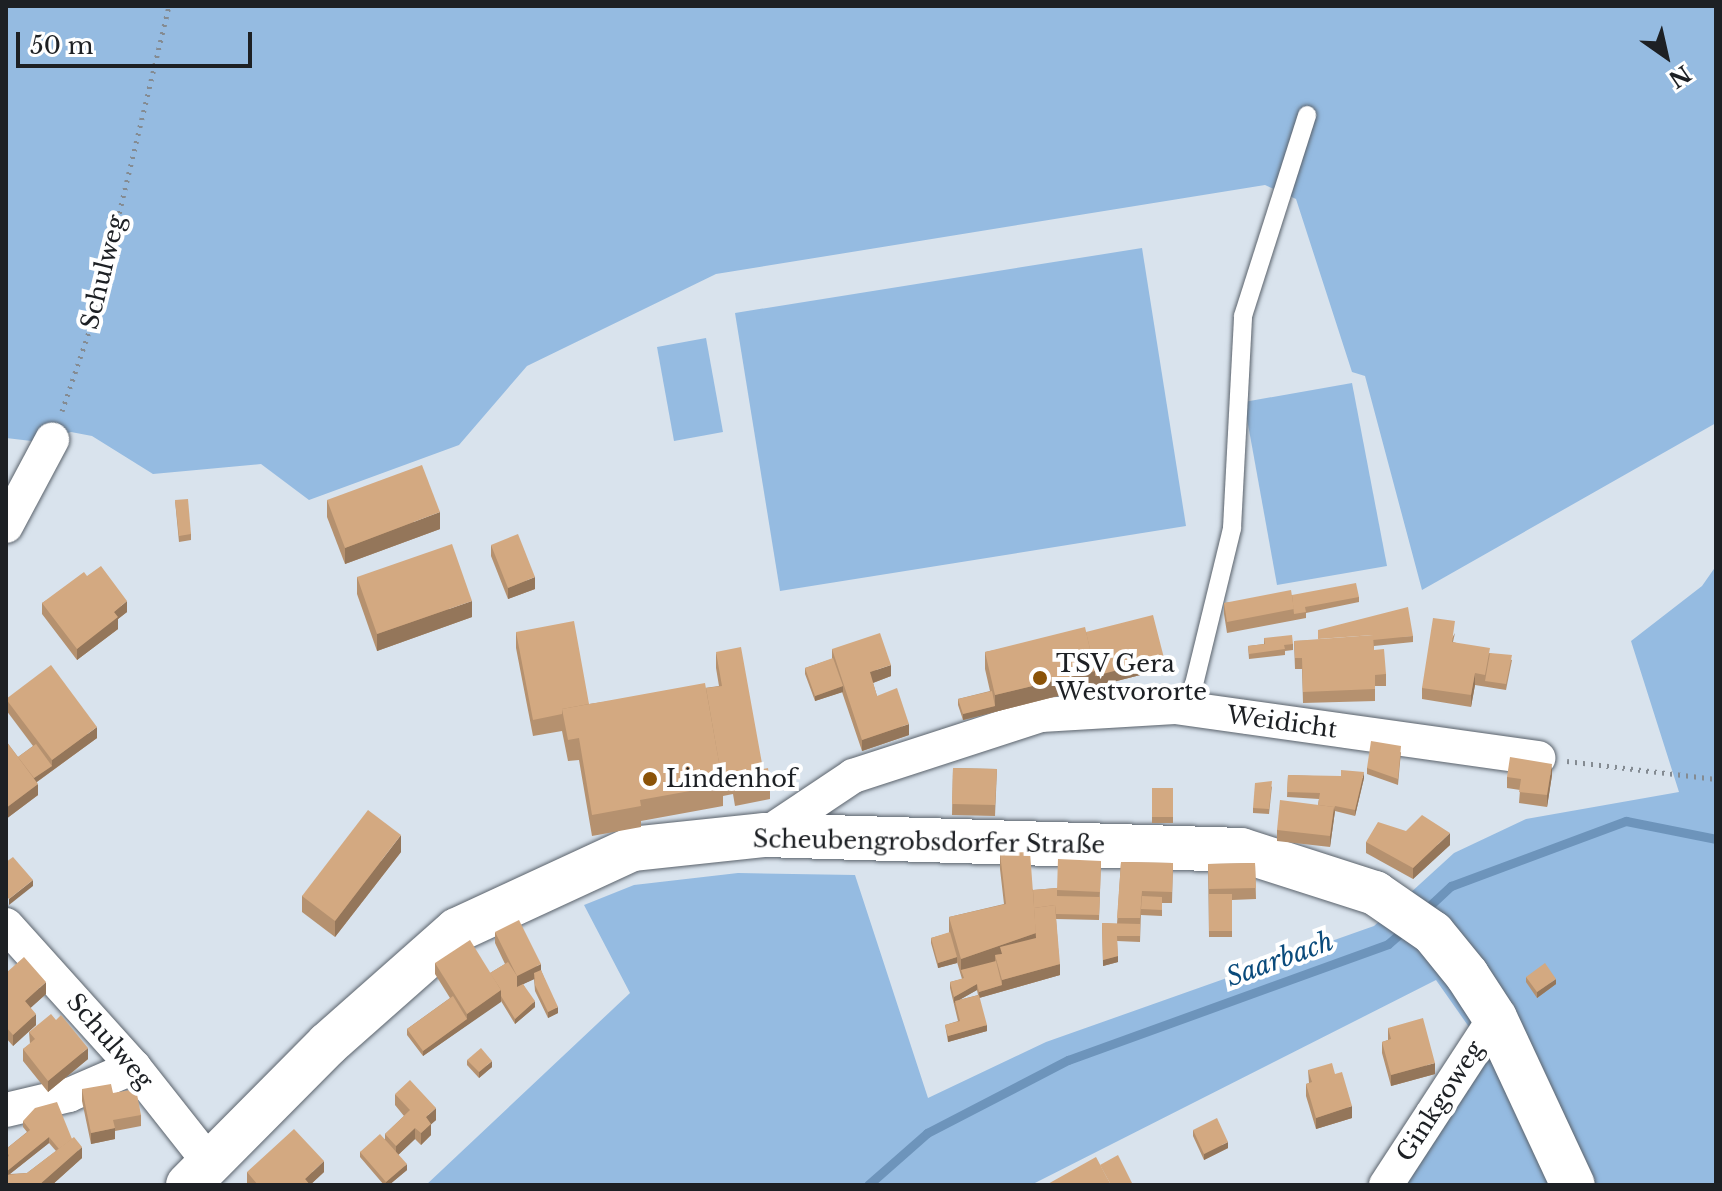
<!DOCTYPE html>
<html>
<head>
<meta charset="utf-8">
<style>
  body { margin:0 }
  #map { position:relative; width:1722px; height:1191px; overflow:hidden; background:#d9e3ed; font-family:"Libre Baskerville",serif }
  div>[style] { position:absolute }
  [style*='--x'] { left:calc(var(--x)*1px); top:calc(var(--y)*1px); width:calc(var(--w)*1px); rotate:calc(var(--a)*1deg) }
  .green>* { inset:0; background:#95bbe1 }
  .stream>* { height:9px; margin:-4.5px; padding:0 4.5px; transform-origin:4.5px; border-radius:4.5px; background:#6d94bb }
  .path>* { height:5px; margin-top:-2.5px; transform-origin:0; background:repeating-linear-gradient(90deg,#848b92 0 2px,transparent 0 8px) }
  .roads { filter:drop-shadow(0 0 2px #5a626b) drop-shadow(0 0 2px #5a626b) }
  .service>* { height:18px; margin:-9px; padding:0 9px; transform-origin:9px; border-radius:9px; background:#fff }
  .minor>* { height:34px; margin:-17px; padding:0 17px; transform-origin:17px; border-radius:17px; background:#fff }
  .secondary>* { height:44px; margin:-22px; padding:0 22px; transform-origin:22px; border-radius:22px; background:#fff }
  .wall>* { inset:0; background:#b5916f }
  .shaded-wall>* { inset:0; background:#94765a }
  .building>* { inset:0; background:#d3a981 }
  .dots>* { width:22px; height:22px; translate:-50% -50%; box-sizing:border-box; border:4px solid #fff; border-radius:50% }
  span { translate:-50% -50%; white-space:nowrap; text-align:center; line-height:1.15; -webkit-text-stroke:8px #fff; paint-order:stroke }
  .street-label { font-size:24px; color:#1d2024 }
  .poi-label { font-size:24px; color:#1d2024 }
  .left { translate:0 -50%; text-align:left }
  .water-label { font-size:26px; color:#094a7b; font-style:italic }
  .frame { position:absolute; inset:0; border:8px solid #1d2024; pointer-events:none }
  .north { position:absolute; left:1626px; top:16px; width:80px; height:80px; -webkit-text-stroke:6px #fff; paint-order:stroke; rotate:146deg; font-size:22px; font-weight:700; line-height:32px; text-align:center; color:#1d2024 }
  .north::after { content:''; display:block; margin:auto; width:28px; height:36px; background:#1d2024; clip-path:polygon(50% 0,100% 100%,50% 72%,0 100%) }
  .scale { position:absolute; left:16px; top:32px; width:236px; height:36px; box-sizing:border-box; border:4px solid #1d2024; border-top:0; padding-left:10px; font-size:24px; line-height:28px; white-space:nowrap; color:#1d2024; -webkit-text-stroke:6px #fff; paint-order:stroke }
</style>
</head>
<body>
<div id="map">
  <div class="green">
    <div style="clip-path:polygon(6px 6px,1716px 6px,1716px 423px,1422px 590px,1365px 376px,1352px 372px,1296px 199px,1265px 185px,716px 274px,527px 366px,459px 445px,309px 500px,261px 464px,153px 474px,92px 436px,71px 432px,40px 442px,6px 438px)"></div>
    <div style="clip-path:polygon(1142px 248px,1186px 526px,780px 591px,735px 313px)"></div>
    <div style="clip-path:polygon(706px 338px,723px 432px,674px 441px,657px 347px)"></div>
    <div style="clip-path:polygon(1352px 383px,1387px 566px,1277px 585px,1244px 402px)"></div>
    <div style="clip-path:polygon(1716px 566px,1716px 1185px,1399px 1185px,1488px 1054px,1436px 980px,1031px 1185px,426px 1185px,630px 993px,584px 905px,634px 885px,738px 873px,855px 875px,928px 1098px,1046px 1042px,1374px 926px,1454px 853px,1526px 819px,1679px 792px,1631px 641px,1702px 586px)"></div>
  </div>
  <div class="stream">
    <div style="--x:1424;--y:911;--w:37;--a:-43"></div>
    <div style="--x:1451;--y:886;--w:187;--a:-20.4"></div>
    <div style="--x:1626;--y:821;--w:92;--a:11.3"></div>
    <div style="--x:868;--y:1185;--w:79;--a:-41.4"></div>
    <div style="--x:927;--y:1133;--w:159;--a:-27.4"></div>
    <div style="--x:1068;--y:1060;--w:340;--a:-19.9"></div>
    <div style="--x:1388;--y:944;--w:23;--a:-41"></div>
  </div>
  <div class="path">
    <div style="--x:62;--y:411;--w:102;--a:-71.2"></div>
    <div style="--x:95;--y:314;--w:317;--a:-76.5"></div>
    <div style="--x:1567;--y:761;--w:150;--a:6.9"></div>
  </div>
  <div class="roads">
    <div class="service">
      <div style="--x:1188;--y:709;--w:186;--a:-76.3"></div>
      <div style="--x:1232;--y:528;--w:212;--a:-87"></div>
      <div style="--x:1243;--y:316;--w:211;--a:-72.3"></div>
    </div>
    <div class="minor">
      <div style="--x:6;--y:526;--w:98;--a:-61.9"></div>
      <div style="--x:765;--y:835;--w:106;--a:-33.8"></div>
      <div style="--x:853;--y:776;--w:198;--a:-18"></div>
      <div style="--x:1041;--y:715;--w:134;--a:-3.4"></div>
      <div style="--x:1175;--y:707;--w:367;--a:8"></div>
      <div style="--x:6;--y:925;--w:191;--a:48"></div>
      <div style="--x:134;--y:1067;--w:121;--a:51.7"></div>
      <div style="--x:6;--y:1110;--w:65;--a:-13.4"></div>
      <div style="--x:69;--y:1095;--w:71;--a:-23.3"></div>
      <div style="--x:1386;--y:1185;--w:199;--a:-56.9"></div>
    </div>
    <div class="secondary">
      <div style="--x:188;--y:1185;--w:199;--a:-45.2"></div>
      <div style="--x:328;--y:1044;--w:172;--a:-41.5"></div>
      <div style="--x:457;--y:930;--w:193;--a:-24.8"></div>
      <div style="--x:632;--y:849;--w:134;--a:-6"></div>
      <div style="--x:765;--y:835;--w:476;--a:1.8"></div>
      <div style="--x:1241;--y:850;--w:141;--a:17.8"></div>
      <div style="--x:1375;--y:893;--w:70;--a:34.6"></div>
      <div style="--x:1433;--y:933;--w:54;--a:51"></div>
      <div style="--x:1467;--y:975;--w:51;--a:56.9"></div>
      <div style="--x:1495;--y:1018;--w:184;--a:65"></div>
    </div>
  </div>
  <div class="wall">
    <div style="clip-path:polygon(175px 500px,191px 534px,191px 540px,179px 542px)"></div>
    <div style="clip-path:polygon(327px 500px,440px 529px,345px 564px,327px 517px)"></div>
    <div style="clip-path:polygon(491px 545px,535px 589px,508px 599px,491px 556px)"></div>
    <div style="clip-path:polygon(87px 576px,127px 612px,118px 619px,118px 629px,77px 660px,42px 614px,42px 603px)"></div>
    <div style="clip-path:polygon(357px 577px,472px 617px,377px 651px,357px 594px)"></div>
    <div style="clip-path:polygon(1292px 595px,1359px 597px,1359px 602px,1306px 613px,1306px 618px,1227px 633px,1224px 614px,1224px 603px)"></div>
    <div style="clip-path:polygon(516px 632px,589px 704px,719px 686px,716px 668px,716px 652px,763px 769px,770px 783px,770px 799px,735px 806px,733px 794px,723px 796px,723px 806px,641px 821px,641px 827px,592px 836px,579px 760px,568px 761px,562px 731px,533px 736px,516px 648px)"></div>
    <div style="clip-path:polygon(1086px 632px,1164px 669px,963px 720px,958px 705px,958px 699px,990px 691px,985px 669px,985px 652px)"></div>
    <div style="clip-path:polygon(1455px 633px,1453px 642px,1512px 660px,1506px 690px,1475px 685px,1471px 707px,1422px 699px,1422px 688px)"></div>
    <div style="clip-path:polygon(1413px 636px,1413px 642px,1374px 646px,1374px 650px,1386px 674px,1386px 686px,1375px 686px,1375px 701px,1303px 703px,1302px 669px,1295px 669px,1294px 641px)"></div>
    <div style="clip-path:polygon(1264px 638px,1293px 644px,1293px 650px,1285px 651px,1285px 655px,1249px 659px,1248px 646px,1264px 644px)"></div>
    <div style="clip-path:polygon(832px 649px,891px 676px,873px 683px,877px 696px,909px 735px,862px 751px,842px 692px,815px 701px,805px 674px,805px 668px,832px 659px)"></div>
    <div style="clip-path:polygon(6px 698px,97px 738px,37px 782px,38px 795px,6px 819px,6px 741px,18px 757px,33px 746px,6px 710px)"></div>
    <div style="clip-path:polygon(1401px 752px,1398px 785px,1367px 774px,1367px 768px)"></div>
    <div style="clip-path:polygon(953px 768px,997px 769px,995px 816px,952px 815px)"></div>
    <div style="clip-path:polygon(1288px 775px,1364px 778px,1355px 816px,1335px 811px,1330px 847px,1277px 841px,1277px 830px,1318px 805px,1319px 799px,1287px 797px)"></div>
    <div style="clip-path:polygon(1552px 775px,1547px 807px,1519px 803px,1520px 790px,1507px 788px,1507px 777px)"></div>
    <div style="clip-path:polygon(1272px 786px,1269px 814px,1253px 813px,1253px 808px)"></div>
    <div style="clip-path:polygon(1152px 788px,1173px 788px,1173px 823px,1152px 823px)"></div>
    <div style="clip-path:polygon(1366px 842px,1450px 845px,1413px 879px,1366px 853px)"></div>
    <div style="clip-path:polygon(401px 852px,335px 937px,302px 912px,302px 896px)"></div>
    <div style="clip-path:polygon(evenodd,1000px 853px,1033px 890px,1057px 888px,1101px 861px,1099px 920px,1056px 919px,1060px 975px,979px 998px,987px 1031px,948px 1042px,945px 1025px,958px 1021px,950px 988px,950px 982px,962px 979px,957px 962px,957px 963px,938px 968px,931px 943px,931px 938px,949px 933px,949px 917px,1004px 904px,1000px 869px,1000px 853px,977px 990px,978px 995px,959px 1000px,977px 990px)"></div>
    <div style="clip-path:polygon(1121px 862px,1173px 863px,1172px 903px,1162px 903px,1162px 916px,1141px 915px,1141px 912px,1140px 942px,1117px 941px,1118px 962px,1103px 966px,1102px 923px,1117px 924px)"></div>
    <div style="clip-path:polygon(1255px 863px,1256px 899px,1232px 900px,1232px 937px,1209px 937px,1208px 864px)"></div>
    <div style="clip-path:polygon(495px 932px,541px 970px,558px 1013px,548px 1018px,535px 991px,534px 979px,523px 984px,535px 1007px,515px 1024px,501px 1001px,423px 1056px,407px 1035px,407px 1029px,450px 998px,435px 974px,435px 963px,490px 973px,505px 964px,495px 943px)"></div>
    <div style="clip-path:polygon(6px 973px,46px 994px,30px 1008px,36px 1025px,13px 1046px,6px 1038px)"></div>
    <div style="clip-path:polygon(1526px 977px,1556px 984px,1537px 998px,1526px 982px)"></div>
    <div style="clip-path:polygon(56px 1020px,88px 1059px,48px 1092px,23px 1061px,23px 1049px,30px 1044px,29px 1032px)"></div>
    <div style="clip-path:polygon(1388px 1028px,1435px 1074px,1391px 1086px,1382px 1053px,1382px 1042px,1388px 1040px)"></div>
    <div style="clip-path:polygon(467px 1060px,492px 1067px,479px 1078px,467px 1065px)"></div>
    <div style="clip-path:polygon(1308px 1070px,1335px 1074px,1352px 1118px,1316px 1129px,1306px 1096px,1306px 1084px,1309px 1083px)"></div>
    <div style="clip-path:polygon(82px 1089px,113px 1093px,141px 1115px,141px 1126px,115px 1131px,115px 1139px,91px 1144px,82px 1101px)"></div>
    <div style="clip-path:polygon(395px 1094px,436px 1120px,431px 1124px,431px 1135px,421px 1145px,415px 1139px,398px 1155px,407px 1170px,389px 1185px,384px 1185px,360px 1157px,360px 1152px,385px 1139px,385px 1134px,404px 1116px,395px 1105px)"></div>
    <div style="clip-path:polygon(evenodd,23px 1121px,72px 1139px,82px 1158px,52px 1185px,6px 1185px,6px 1149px,27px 1132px,23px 1127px,23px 1121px,49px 1143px,56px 1151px,27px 1173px,10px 1174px,49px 1143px)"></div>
    <div style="clip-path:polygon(1193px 1130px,1228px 1148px,1204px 1160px,1193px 1136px)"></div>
    <div style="clip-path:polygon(247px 1172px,324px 1172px,310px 1185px,248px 1185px,247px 1184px)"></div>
  </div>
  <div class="shaded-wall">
    <div style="clip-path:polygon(440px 512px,440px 529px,345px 564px,345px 548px)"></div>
    <div style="clip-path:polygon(535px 577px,535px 589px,508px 599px,508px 588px)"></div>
    <div style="clip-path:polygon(127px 601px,127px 612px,118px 619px,118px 629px,77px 660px,77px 649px,114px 612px)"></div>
    <div style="clip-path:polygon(472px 601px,472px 617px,377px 651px,377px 634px)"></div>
    <div style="clip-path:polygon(1164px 658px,1164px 669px,963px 720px,963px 714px,995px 706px,995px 695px,1095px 671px)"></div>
    <div style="clip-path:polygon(891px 665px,891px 676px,870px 684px,870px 672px)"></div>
    <div style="clip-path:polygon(1475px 673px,1475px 685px,1471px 707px,1471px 695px)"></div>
    <div style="clip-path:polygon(843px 686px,843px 692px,815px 701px,815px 696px)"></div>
    <div style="clip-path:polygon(909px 724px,909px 735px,862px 751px,862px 740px)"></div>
    <div style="clip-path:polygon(97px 727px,97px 738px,31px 786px,31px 780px,52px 766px,52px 760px)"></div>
    <div style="clip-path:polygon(1552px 764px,1552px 775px,1547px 807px,1547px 795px)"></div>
    <div style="clip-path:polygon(1364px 772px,1364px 778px,1355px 816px,1355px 810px)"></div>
    <div style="clip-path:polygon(38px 784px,38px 795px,6px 819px,6px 808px)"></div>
    <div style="clip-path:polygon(1335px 806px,1335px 811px,1330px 847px,1330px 836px,1334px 807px)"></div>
    <div style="clip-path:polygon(1450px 833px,1450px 845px,1413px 879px,1413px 868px)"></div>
    <div style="clip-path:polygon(401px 835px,401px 852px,335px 937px,335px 921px)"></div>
    <div style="clip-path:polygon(33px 880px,33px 886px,9px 905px,9px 899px)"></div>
    <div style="clip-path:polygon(1036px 933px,1036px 949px,995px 955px,995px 964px,961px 970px,961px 976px,961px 959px)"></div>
    <div style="clip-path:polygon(1118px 956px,1118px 962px,1103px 966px,1103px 960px)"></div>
    <div style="clip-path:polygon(957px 957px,957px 963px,938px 968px,938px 963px)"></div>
    <div style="clip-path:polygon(541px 964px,541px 976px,517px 987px,517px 976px)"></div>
    <div style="clip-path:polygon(1060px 964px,1060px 975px,979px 998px,979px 992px,1002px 985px,1002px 980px)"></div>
    <div style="clip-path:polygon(1556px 979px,1556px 984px,1537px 998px,1537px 992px)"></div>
    <div style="clip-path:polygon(46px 982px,46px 994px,25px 1013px,25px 1001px)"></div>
    <div style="clip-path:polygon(977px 984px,977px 990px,954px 1003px,954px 997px)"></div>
    <div style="clip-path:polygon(501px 990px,501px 1002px,423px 1056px,423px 1051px,467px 1019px,467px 1014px)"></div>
    <div style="clip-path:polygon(535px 1001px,535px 1007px,515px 1024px,515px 1019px)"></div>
    <div style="clip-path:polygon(558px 1007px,558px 1013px,548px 1018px,548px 1012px)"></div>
    <div style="clip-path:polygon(36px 1014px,36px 1025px,13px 1046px,13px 1035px)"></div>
    <div style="clip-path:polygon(987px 1025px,987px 1031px,948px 1042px,948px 1036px)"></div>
    <div style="clip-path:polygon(88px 1048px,88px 1059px,48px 1092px,48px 1081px)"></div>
    <div style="clip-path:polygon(492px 1061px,492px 1067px,479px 1078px,479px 1072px)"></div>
    <div style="clip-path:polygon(1435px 1063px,1435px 1074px,1391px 1086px,1391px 1075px)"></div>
    <div style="clip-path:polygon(1352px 1106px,1352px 1118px,1316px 1129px,1316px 1118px)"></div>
    <div style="clip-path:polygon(436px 1108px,436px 1120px,426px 1129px,426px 1117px)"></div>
    <div style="clip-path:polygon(431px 1124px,431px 1135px,421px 1145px,421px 1133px)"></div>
    <div style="clip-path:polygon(115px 1128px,115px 1139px,91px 1144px,91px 1133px)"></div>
    <div style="clip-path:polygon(415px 1128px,415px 1139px,396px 1157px,396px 1146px)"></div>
    <div style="clip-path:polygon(49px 1137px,49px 1143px,6px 1177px,6px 1172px)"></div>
    <div style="clip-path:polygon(1228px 1142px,1228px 1148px,1204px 1160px,1204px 1154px)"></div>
    <div style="clip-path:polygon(82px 1147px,82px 1158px,52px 1185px,39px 1185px)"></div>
    <div style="clip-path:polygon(324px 1161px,324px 1172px,310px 1185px,305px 1179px)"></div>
    <div style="clip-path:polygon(407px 1164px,407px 1170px,389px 1185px,386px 1185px,386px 1182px)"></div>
  </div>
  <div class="building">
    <div style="clip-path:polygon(422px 465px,440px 512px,345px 548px,327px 500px)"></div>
    <div style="clip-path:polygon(188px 499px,191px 534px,179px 536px,175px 500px)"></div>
    <div style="clip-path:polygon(518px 534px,535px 577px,508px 588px,491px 545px)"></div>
    <div style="clip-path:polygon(452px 544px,472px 601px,377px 634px,357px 577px)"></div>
    <div style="clip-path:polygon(101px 566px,127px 601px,114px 612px,118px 617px,77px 649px,42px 603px,84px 572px,87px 576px)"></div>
    <div style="clip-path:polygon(1356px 583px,1359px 597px,1305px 607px,1306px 612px,1294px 614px,1292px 595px)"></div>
    <div style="clip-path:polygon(1291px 590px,1294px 609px,1227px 622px,1224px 603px)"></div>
    <div style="clip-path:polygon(1408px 607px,1413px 636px,1373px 640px,1373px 635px,1318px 639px,1318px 630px)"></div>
    <div style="clip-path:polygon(1153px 615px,1164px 658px,1095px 676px,1095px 671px,1086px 632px)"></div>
    <div style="clip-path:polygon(1433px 618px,1455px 621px,1452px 642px,1490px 648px,1485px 675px,1475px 673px,1471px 695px,1422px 688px)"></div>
    <div style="clip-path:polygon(574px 621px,589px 704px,562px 709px,562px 714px,533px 720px,516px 632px)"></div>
    <div style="clip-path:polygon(1085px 627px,1095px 671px,995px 695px,985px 652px)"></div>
    <div style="clip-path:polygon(880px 633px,891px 665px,870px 672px,877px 696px,897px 688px,909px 724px,862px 740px,832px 649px)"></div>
    <div style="clip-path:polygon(1292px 635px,1293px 644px,1284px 645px,1285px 649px,1249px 654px,1248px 646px,1265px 644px,1264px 638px)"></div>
    <div style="clip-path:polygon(1373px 635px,1374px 650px,1384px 649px,1386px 674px,1375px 675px,1375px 689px,1303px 692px,1302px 658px,1295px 658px,1294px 641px)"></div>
    <div style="clip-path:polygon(741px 647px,763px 769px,768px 768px,770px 783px,735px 790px,733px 778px,722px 780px,706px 688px,722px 686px,716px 652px)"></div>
    <div style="clip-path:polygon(1490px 653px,1512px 655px,1506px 684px,1485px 681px)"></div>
    <div style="clip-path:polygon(833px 658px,843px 686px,815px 696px,805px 668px)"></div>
    <div style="clip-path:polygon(51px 665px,97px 727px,52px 760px,6px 699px)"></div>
    <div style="clip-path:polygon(705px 683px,723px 785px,640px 800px,641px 806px,592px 815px,579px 738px,568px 740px,562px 709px)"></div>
    <div style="clip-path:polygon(992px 691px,995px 706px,963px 714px,958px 699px)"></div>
    <div style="clip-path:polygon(6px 741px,38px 784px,6px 808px)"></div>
    <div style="clip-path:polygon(1371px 741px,1401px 746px,1398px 779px,1367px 768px)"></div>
    <div style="clip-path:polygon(36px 744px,52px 766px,34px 778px,18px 757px)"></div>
    <div style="clip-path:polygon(1510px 757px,1552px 764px,1547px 795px,1519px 792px,1521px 779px,1507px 777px)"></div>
    <div style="clip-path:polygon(953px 768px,997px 769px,995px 805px,952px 804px)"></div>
    <div style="clip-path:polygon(1341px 770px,1364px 772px,1355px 810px,1335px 806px,1334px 812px,1334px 807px,1318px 805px,1320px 793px,1287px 792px,1288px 775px,1341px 776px)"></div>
    <div style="clip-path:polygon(1272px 781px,1269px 809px,1253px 808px,1255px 783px)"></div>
    <div style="clip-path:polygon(1152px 788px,1173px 788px,1173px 817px,1152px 817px)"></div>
    <div style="clip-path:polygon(1280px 800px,1334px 807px,1330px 836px,1277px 830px)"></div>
    <div style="clip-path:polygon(368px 810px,401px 835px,335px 921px,302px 896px)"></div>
    <div style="clip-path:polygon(1422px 815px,1450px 833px,1413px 868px,1366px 842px,1378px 822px,1406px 831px)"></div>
    <div style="clip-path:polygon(1030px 852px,1036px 933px,961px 959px,949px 917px,1006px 904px,1000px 853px)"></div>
    <div style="clip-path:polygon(13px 857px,33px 880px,9px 899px,6px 896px,6px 862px)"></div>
    <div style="clip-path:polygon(1058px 859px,1101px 861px,1100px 892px,1057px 890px)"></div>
    <div style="clip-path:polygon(1121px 862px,1173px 863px,1172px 892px,1142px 891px,1140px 918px,1117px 918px)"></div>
    <div style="clip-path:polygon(1255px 863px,1256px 888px,1209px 889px,1208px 864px)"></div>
    <div style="clip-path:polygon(1057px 888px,1057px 896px,1100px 897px,1099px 915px,1056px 914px,1055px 905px,1034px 908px,1033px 890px)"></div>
    <div style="clip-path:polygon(1209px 894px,1232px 894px,1232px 931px,1209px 931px)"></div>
    <div style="clip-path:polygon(1142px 896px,1162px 897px,1162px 910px,1141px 909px)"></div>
    <div style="clip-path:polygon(1055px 905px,1060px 964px,1002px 980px,995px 955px,1002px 954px,1000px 947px,1036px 938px,1034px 908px)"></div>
    <div style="clip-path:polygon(519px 920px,541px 964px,517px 976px,495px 932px)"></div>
    <div style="clip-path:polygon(1102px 923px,1140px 924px,1140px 936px,1117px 936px,1118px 956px,1103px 960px)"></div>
    <div style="clip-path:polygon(950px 932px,957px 957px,938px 963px,931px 938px)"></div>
    <div style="clip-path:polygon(470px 940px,501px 990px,467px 1014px,435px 963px)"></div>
    <div style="clip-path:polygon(24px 957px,46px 982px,25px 1001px,36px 1014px,13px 1035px,6px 1027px,6px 973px)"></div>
    <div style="clip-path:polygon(996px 961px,1002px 985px,979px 992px,977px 984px,954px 997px,950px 982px,964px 978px,961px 970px)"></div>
    <div style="clip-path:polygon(508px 962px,517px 976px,517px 987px,523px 984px,535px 1001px,515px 1019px,501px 996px,501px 990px,490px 973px)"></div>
    <div style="clip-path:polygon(1545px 963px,1556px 979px,1537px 992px,1526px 977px)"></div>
    <div style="clip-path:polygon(541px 970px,558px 1007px,548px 1012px,535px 985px,534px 973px)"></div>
    <div style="clip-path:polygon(979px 995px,987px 1025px,948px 1036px,945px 1025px,960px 1021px,955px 1001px)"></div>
    <div style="clip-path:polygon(453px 996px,467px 1019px,423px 1051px,407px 1029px)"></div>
    <div style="clip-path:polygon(51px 1014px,56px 1020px,61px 1015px,88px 1048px,48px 1081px,23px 1049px,35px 1039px,29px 1032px)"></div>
    <div style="clip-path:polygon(1423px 1018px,1435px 1063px,1391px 1075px,1382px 1042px,1391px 1039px,1388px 1028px)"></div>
    <div style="clip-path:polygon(481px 1048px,492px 1061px,479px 1072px,467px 1060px)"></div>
    <div style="clip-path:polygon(1332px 1063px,1335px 1074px,1342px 1072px,1352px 1106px,1316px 1118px,1306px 1084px,1312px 1082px,1308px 1070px)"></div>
    <div style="clip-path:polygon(410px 1080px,436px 1108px,426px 1117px,431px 1124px,421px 1133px,415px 1128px,396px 1146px,385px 1134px,410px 1110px,395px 1094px)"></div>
    <div style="clip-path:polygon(111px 1084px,113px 1093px,136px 1089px,141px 1115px,113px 1120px,115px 1128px,91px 1133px,82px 1089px)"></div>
    <div style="clip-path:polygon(57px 1102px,72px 1139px,59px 1149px,49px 1137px,6px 1172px,6px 1158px,9px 1156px,6px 1149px,30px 1130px,23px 1121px,35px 1108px)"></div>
    <div style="clip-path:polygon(1217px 1118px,1228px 1142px,1204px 1154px,1193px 1130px)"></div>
    <div style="clip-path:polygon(294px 1129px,324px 1161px,305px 1179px,310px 1185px,258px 1185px,247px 1172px)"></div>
    <div style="clip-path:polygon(380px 1134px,407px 1164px,386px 1182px,360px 1152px)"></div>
    <div style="clip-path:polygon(74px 1137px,82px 1147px,39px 1185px,9px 1185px,6px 1181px,6px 1175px,27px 1173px)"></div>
    <div style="clip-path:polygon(1118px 1155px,1133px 1185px,1111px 1185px,1100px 1165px)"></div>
    <div style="clip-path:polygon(1096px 1157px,1111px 1185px,1046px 1185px)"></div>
  </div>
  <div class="dots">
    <div style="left:1040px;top:678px;background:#8b5308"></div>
    <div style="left:650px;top:779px;background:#8b5308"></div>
  </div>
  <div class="street-label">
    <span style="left:103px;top:272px;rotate:-76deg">Schulweg</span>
    <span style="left:1282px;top:722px;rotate:8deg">Weidicht</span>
    <span style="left:929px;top:842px;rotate:1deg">Scheubengrobsdorfer Straße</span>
    <span style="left:110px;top:1041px;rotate:49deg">Schulweg</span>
    <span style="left:1440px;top:1101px;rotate:-57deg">Ginkgoweg</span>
  </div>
  <div class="poi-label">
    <span class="left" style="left:1056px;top:678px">TSV Gera<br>Westvororte</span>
    <span class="left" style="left:666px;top:779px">Lindenhof</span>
  </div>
  <div class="water-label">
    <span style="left:1280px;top:960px;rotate:-20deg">Saarbach</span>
  </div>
  <div class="frame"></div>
  <div class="north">N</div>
  <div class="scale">50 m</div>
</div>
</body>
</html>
